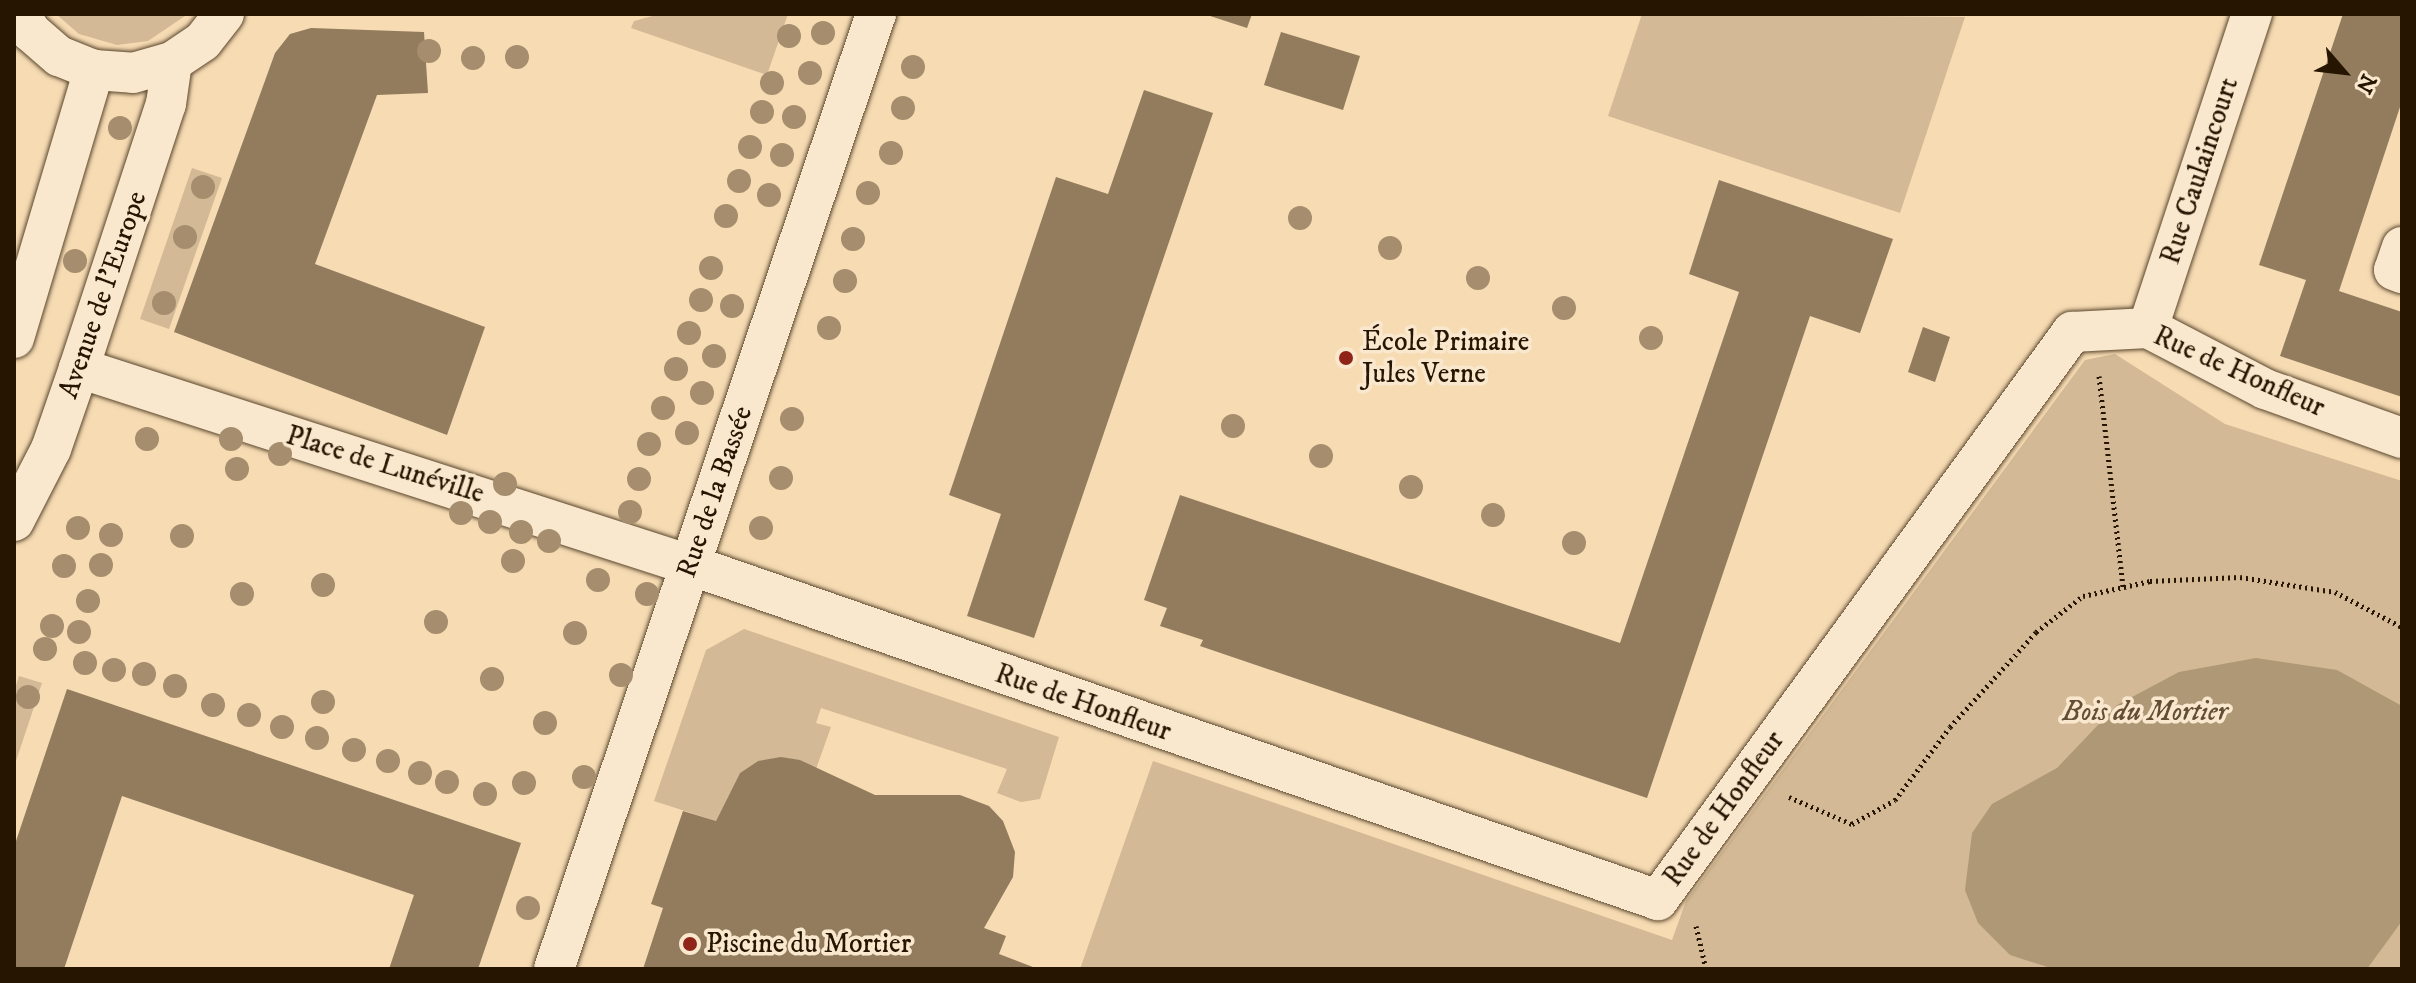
<!DOCTYPE html>
<html>
<head>
<meta charset="utf-8">
<style>
  body { margin:0 }
  #map { position:relative; width:2416px; height:983px; overflow:hidden; background:#f6dbb3; font-family:"IM FELL DW Pica",serif }
  div>[style] { position:absolute }
  [style*='--x'] { left:calc(var(--x)*1px); top:calc(var(--y)*1px); width:calc(var(--w)*1px); rotate:calc(var(--a)*1deg) }
  .green>* { inset:0; background:#d3b995 }
  .water>* { inset:0; background:#af9876 }
  .building>* { inset:0; background:#927c5d }
  .path>* { height:5px; margin-top:-2.5px; transform-origin:0; background:repeating-linear-gradient(90deg,#261500 0 2px,transparent 0 6px) }
  .roads { filter:drop-shadow(0 0 2px #5a462d) drop-shadow(0 0 2px #5a462d) }
  .street>* { height:40px; margin:-20px; padding:0 20px; transform-origin:20px; border-radius:20px; background:#f9e8ce }
  .trees>* { width:24px; height:24px; margin:-12px; border-radius:50%; background:#a58d6d }
  .dots>* { width:22px; height:22px; translate:-50% -50%; box-sizing:border-box; border:4px solid #f9e8ce; border-radius:50% }
  span { translate:-50% -50%; white-space:nowrap; text-align:center; line-height:1.15; -webkit-text-stroke:7px #f9e8ce; paint-order:stroke }
  .street-label { font-size:28px; color:#261500 }
  .poi-label { font-size:28px; color:#261500 }
  .left { translate:0 -50%; text-align:left }
  .park-label { font-size:28px; color:#634e34; font-style:italic }
  .frame { position:absolute; inset:0; border:16px solid #261500; pointer-events:none }
  .north { position:absolute; left:2304px; top:32px; width:80px; height:80px; -webkit-text-stroke:6px #f9e8ce; paint-order:stroke; rotate:118deg; font-size:22px; font-weight:700; line-height:32px; text-align:center; color:#261500 }
  .north::after { content:''; display:block; margin:auto; width:28px; height:36px; background:#261500; clip-path:polygon(50% 0,100% 100%,50% 72%,0 100%) }
</style>
</head>
<body>
<div id="map">
  <div class="green">
    <div style="clip-path:polygon(56px 14px,188px 14px,148px 41px,117px 45px,79px 34px)"></div>
    <div style="clip-path:polygon(660px 14px,788px 14px,767px 75px,631px 28px,634px 21px)"></div>
    <div style="clip-path:polygon(1642px 14px,1965px 17px,1900px 213px,1608px 116px)"></div>
    <div style="clip-path:polygon(192px 168px,222px 178px,169px 329px,140px 319px)"></div>
    <div style="clip-path:polygon(2115px 354px,2225px 424px,2402px 481px,2402px 969px,1080px 969px,1153px 761px,1672px 940px,1686px 901px,2085px 360px)"></div>
    <div style="clip-path:polygon(744px 629px,1059px 737px,1040px 799px,1021px 802px,997px 793px,1007px 769px,821px 708px,816px 723px,831px 727px,816px 769px,800px 760px,758px 761px,740px 773px,716px 821px,654px 801px,706px 650px)"></div>
    <div style="clip-path:polygon(19px 676px,42px 683px,14px 767px,14px 692px)"></div>
  </div>
  <div class="water">
    <div style="clip-path:polygon(2256px 658px,2337px 670px,2402px 706px,2402px 921px,2367px 969px,2054px 969px,2010px 955px,1978px 923px,1965px 890px,1972px 833px,1992px 804px,2057px 768px,2117px 705px,2179px 672px)"></div>
  </div>
  <div class="building">
    <div style="clip-path:polygon(1204px 14px,1252px 14px,1247px 28px)"></div>
    <div style="clip-path:polygon(2343px 14px,2402px 14px,2402px 101px,2339px 291px,2402px 312px,2402px 397px,2280px 356px,2306px 280px,2259px 265px)"></div>
    <div style="clip-path:polygon(311px 28px,424px 32px,428px 93px,377px 95px,315px 264px,485px 327px,447px 435px,174px 332px,275px 53px,290px 34px)"></div>
    <div style="clip-path:polygon(1281px 32px,1360px 56px,1343px 110px,1264px 85px)"></div>
    <div style="clip-path:polygon(1144px 90px,1213px 113px,1034px 638px,967px 616px,1001px 514px,949px 495px,1056px 177px,1108px 194px)"></div>
    <div style="clip-path:polygon(1719px 180px,1893px 239px,1860px 333px,1810px 316px,1647px 798px,1200px 646px,1203px 640px,1160px 626px,1167px 608px,1144px 600px,1180px 495px,1620px 643px,1739px 292px,1689px 274px)"></div>
    <div style="clip-path:polygon(1923px 327px,1950px 337px,1935px 382px,1908px 372px)"></div>
    <div style="clip-path:polygon(67px 689px,521px 843px,478px 969px,389px 969px,414px 895px,122px 796px,64px 969px,14px 969px,14px 847px)"></div>
    <div style="clip-path:polygon(781px 757px,800px 760px,875px 795px,960px 795px,989px 806px,1003px 821px,1015px 852px,1013px 877px,984px 928px,1006px 936px,999px 954px,1038px 969px,643px 969px,663px 908px,651px 904px,683px 811px,716px 821px,740px 773px,758px 761px)"></div>
  </div>
  <div class="path">
    <div style="--x:2099;--y:376;--w:212;--a:83.5"></div>
    <div style="--x:1789;--y:797;--w:69;--a:23.2"></div>
    <div style="--x:1852;--y:824;--w:49;--a:-29.2"></div>
    <div style="--x:1895;--y:800;--w:91;--a:-53"></div>
    <div style="--x:1950;--y:727;--w:128;--a:-47.8"></div>
    <div style="--x:2036;--y:632;--w:59;--a:-37.5"></div>
    <div style="--x:2083;--y:596;--w:69;--a:-12.6"></div>
    <div style="--x:2150;--y:581;--w:90;--a:-2.5"></div>
    <div style="--x:2240;--y:577;--w:96;--a:9"></div>
    <div style="--x:2335;--y:592;--w:76;--a:27.6"></div>
    <div style="--x:1696;--y:926;--w:44;--a:76.9"></div>
  </div>
  <div class="roads">
    <div class="street">
      <div style="--x:20;--y:14;--w:21;--a:59"></div>
      <div style="--x:31;--y:32;--w:37;--a:41"></div>
      <div style="--x:59;--y:56;--w:38;--a:22"></div>
      <div style="--x:94;--y:70;--w:39;--a:4"></div>
      <div style="--x:133;--y:73;--w:41;--a:-15.8"></div>
      <div style="--x:172;--y:62;--w:37;--a:-34"></div>
      <div style="--x:203;--y:41;--w:34;--a:-52"></div>
      <div style="--x:2402;--y:247;--w:24;--a:109"></div>
      <div style="--x:2394;--y:270;--w:9;--a:21"></div>
      <div style="--x:2148;--y:328;--w:331;--a:-71.7"></div>
      <div style="--x:14;--y:338;--w:280;--a:-73.4"></div>
      <div style="--x:79;--y:368;--w:642;--a:17.87"></div>
      <div style="--x:690;--y:565;--w:1024;--a:19.09"></div>
      <div style="--x:1658;--y:900;--w:703;--a:-53.91"></div>
      <div style="--x:2072;--y:332;--w:76;--a:-3"></div>
      <div style="--x:2148;--y:328;--w:132;--a:27.5"></div>
      <div style="--x:2265;--y:389;--w:145;--a:19.7"></div>
      <div style="--x:14;--y:521;--w:81;--a:-62.8"></div>
      <div style="--x:51;--y:449;--w:86;--a:-70.9"></div>
      <div style="--x:79;--y:368;--w:278;--a:-71.8"></div>
      <div style="--x:166;--y:104;--w:42;--a:-81.9"></div>
      <div style="--x:554;--y:969;--w:1008;--a:-71.37"></div>
    </div>
  </div>
  <div class="trees">
    <div style="left:823px;top:33px"></div>
    <div style="left:789px;top:36px"></div>
    <div style="left:429px;top:51px"></div>
    <div style="left:517px;top:57px"></div>
    <div style="left:473px;top:58px"></div>
    <div style="left:913px;top:67px"></div>
    <div style="left:810px;top:73px"></div>
    <div style="left:772px;top:83px"></div>
    <div style="left:903px;top:108px"></div>
    <div style="left:762px;top:112px"></div>
    <div style="left:794px;top:117px"></div>
    <div style="left:120px;top:128px"></div>
    <div style="left:750px;top:147px"></div>
    <div style="left:891px;top:153px"></div>
    <div style="left:782px;top:155px"></div>
    <div style="left:739px;top:181px"></div>
    <div style="left:203px;top:187px"></div>
    <div style="left:868px;top:193px"></div>
    <div style="left:769px;top:195px"></div>
    <div style="left:726px;top:216px"></div>
    <div style="left:1300px;top:218px"></div>
    <div style="left:185px;top:237px"></div>
    <div style="left:853px;top:239px"></div>
    <div style="left:1390px;top:248px"></div>
    <div style="left:75px;top:261px"></div>
    <div style="left:711px;top:268px"></div>
    <div style="left:1478px;top:278px"></div>
    <div style="left:845px;top:281px"></div>
    <div style="left:701px;top:300px"></div>
    <div style="left:164px;top:303px"></div>
    <div style="left:732px;top:306px"></div>
    <div style="left:1564px;top:308px"></div>
    <div style="left:829px;top:328px"></div>
    <div style="left:689px;top:333px"></div>
    <div style="left:1651px;top:338px"></div>
    <div style="left:714px;top:356px"></div>
    <div style="left:676px;top:369px"></div>
    <div style="left:702px;top:393px"></div>
    <div style="left:663px;top:408px"></div>
    <div style="left:792px;top:419px"></div>
    <div style="left:1233px;top:426px"></div>
    <div style="left:687px;top:433px"></div>
    <div style="left:147px;top:439px"></div>
    <div style="left:231px;top:439px"></div>
    <div style="left:649px;top:444px"></div>
    <div style="left:280px;top:454px"></div>
    <div style="left:1321px;top:456px"></div>
    <div style="left:237px;top:469px"></div>
    <div style="left:781px;top:478px"></div>
    <div style="left:639px;top:479px"></div>
    <div style="left:505px;top:484px"></div>
    <div style="left:1411px;top:487px"></div>
    <div style="left:630px;top:512px"></div>
    <div style="left:461px;top:513px"></div>
    <div style="left:1493px;top:515px"></div>
    <div style="left:490px;top:522px"></div>
    <div style="left:78px;top:528px"></div>
    <div style="left:761px;top:528px"></div>
    <div style="left:521px;top:532px"></div>
    <div style="left:111px;top:535px"></div>
    <div style="left:182px;top:536px"></div>
    <div style="left:549px;top:541px"></div>
    <div style="left:1574px;top:543px"></div>
    <div style="left:513px;top:561px"></div>
    <div style="left:101px;top:565px"></div>
    <div style="left:64px;top:566px"></div>
    <div style="left:598px;top:580px"></div>
    <div style="left:323px;top:585px"></div>
    <div style="left:242px;top:594px"></div>
    <div style="left:647px;top:594px"></div>
    <div style="left:88px;top:601px"></div>
    <div style="left:436px;top:622px"></div>
    <div style="left:52px;top:626px"></div>
    <div style="left:79px;top:632px"></div>
    <div style="left:575px;top:633px"></div>
    <div style="left:45px;top:649px"></div>
    <div style="left:85px;top:663px"></div>
    <div style="left:114px;top:670px"></div>
    <div style="left:144px;top:674px"></div>
    <div style="left:621px;top:675px"></div>
    <div style="left:492px;top:679px"></div>
    <div style="left:175px;top:686px"></div>
    <div style="left:28px;top:697px"></div>
    <div style="left:323px;top:702px"></div>
    <div style="left:213px;top:705px"></div>
    <div style="left:249px;top:715px"></div>
    <div style="left:545px;top:723px"></div>
    <div style="left:282px;top:727px"></div>
    <div style="left:317px;top:738px"></div>
    <div style="left:354px;top:750px"></div>
    <div style="left:388px;top:761px"></div>
    <div style="left:420px;top:773px"></div>
    <div style="left:584px;top:777px"></div>
    <div style="left:447px;top:782px"></div>
    <div style="left:524px;top:783px"></div>
    <div style="left:485px;top:794px"></div>
    <div style="left:528px;top:908px"></div>
  </div>
  <div class="dots">
    <div style="left:1346px;top:358px;background:#8f2418"></div>
    <div style="left:690px;top:944px;background:#8f2418"></div>
  </div>
  <div class="street-label">
    <span style="left:2200px;top:171px;rotate:-72deg">Rue Caulaincourt</span>
    <span style="left:103px;top:295px;rotate:-71deg">Avenue de l'Europe</span>
    <span style="left:2239px;top:372px;rotate:24deg">Rue de Honfleur</span>
    <span style="left:385px;top:465px;rotate:17deg">Place de Lunéville</span>
    <span style="left:715px;top:492px;rotate:-71deg">Rue de la Bassée</span>
    <span style="left:1083px;top:703px;rotate:19deg">Rue de Honfleur</span>
    <span style="left:1724px;top:809px;rotate:-54deg">Rue de Honfleur</span>
  </div>
  <div class="poi-label">
    <span class="left" style="left:1362px;top:358px">École Primaire<br>Jules Verne</span>
    <span class="left" style="left:706px;top:944px">Piscine du Mortier</span>
  </div>
  <div class="park-label">
    <span style="left:2145px;top:712px">Bois du Mortier</span>
  </div>
  <div class="frame"></div>
  <div class="north">N</div>
</div>
</body>
</html>
